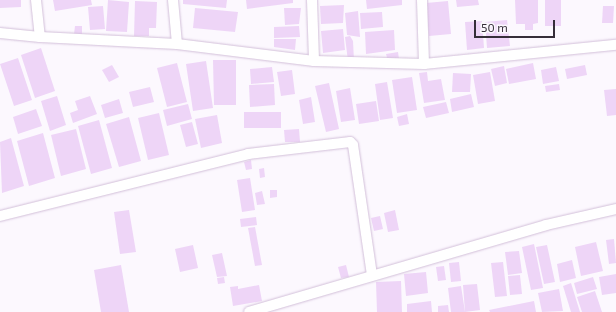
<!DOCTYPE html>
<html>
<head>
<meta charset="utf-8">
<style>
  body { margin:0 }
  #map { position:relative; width:616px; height:312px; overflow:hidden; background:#fcf8fe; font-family:"Exo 2",sans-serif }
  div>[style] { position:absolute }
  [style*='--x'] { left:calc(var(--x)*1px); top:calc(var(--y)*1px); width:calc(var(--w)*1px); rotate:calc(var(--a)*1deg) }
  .building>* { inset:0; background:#eed5f7 }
  .roads { filter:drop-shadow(0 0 1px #d2bfd9) drop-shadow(0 0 1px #d2bfd9) }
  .street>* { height:10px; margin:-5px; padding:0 5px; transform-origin:5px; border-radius:5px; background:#fff }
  span { translate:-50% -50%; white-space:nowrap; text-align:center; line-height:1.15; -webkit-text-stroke:3px #fcf8fe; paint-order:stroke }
  .scale { position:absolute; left:474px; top:20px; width:81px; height:18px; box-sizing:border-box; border:2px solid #362e39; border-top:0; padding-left:5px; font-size:12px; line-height:14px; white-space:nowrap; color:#362e39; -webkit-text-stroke:3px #fcf8fe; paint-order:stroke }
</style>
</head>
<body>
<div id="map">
  <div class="building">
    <div style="clip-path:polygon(0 0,21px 0,21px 7px,0 8px)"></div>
    <div style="clip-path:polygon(53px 0,91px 0,92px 5px,55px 11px)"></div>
    <div style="clip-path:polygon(108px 0,129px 2px,127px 32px,106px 31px)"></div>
    <div style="clip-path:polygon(183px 0,227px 0,226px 8px,183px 4px)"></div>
    <div style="clip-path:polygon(246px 0,293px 0,293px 3px,247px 9px)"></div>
    <div style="clip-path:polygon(366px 0,402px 0,402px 5px,367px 9px)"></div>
    <div style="clip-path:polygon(456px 0,478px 0,479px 5px,457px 7px)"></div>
    <div style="clip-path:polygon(515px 0,538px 0,538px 23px,533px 24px,533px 30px,525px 30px,525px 24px,516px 24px)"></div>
    <div style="clip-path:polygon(545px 0,561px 0,561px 26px,545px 26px)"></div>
    <div style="clip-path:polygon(135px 1px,157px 2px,156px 28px,149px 28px,149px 36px,134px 36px)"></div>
    <div style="clip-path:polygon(448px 1px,451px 34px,429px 36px,426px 3px)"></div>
    <div style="clip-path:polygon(344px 5px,343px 23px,321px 24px,320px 6px)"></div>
    <div style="clip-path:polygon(103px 6px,105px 29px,90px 30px,88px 7px)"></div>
    <div style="clip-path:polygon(603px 6px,614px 6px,613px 23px,602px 23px)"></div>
    <div style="clip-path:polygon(195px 8px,238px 12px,235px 32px,193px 28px)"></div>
    <div style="clip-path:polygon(284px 8px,301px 8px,299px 24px,285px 25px)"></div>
    <div style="clip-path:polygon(358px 11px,360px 37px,347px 35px,345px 13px)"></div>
    <div style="clip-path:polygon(382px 12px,383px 27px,361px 29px,360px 13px)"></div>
    <div style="clip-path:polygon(507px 20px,510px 46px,487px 48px,485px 22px)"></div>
    <div style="clip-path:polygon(482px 21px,484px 48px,467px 50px,465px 22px)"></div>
    <div style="clip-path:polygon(75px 26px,82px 26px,82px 34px,74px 34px)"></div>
    <div style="clip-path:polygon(299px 26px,300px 37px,274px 38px,274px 27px)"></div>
    <div style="clip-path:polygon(343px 29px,345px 50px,323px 53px,321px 31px)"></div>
    <div style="clip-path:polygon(394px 30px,395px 50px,366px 54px,365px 32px)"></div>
    <div style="clip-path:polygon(350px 36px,353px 41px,354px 61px,348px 61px,345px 37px)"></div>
    <div style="clip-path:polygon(274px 39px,296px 39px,295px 50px,274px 47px)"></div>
    <div style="clip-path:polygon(41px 48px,55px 91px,35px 98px,21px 55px)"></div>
    <div style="clip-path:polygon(398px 52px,399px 59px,388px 61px,386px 54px)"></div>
    <div style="clip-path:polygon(18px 58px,32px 100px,14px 106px,0 64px)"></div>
    <div style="clip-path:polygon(213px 60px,236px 60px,236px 105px,214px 105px)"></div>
    <div style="clip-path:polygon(206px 61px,213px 108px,193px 111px,186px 64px)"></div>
    <div style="clip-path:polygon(177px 63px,187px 102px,167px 107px,157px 68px)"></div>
    <div style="clip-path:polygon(533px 63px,536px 79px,509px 84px,506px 69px)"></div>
    <div style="clip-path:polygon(112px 65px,119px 77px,109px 82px,102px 70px)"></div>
    <div style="clip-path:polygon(585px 65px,587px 75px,567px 79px,565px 69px)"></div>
    <div style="clip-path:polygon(504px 66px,507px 83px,495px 86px,491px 69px)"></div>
    <div style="clip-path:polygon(272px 67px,274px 82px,251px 84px,250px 69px)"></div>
    <div style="clip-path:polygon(556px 67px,559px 81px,543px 84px,541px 70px)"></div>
    <div style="clip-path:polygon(292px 70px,295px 94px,281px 96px,277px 72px)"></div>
    <div style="clip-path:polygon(427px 72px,428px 81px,441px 79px,445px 100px,424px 103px,419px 73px)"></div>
    <div style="clip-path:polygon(490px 72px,495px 101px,478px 104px,473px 75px)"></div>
    <div style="clip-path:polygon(453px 73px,471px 74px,470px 92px,452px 92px)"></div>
    <div style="clip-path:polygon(412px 77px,417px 110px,397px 113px,392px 80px)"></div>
    <div style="clip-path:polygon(387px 82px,393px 118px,380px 120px,375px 84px)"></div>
    <div style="clip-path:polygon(329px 83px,339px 129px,326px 132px,315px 86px)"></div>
    <div style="clip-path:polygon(274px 84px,275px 105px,250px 107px,249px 85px)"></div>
    <div style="clip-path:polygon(559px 84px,560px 90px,546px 92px,545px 86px)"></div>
    <div style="clip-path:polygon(150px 87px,154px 102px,133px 107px,129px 92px)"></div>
    <div style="clip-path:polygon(350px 88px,355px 120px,341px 122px,336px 91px)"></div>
    <div style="clip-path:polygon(616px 89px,616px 115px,607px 116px,604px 90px)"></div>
    <div style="clip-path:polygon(471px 94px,474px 107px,452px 112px,450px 99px)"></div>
    <div style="clip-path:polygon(57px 96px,66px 125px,50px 131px,41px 101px)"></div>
    <div style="clip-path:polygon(90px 96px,97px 114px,73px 123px,70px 113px,78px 110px,75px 101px)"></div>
    <div style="clip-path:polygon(311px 97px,315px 122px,303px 124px,299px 100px)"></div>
    <div style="clip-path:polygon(119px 99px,123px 113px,105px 118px,101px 105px)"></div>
    <div style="clip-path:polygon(376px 101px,379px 121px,359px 124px,356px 104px)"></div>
    <div style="clip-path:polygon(446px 102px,449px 113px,426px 118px,423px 107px)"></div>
    <div style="clip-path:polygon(188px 104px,192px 119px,167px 126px,163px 110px)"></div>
    <div style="clip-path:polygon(36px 109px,42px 126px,18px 134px,13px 117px)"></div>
    <div style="clip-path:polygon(244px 112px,281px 112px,281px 128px,244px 128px)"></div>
    <div style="clip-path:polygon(159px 113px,169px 155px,148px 160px,138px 118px)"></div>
    <div style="clip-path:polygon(407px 114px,409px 124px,399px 126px,397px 117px)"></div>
    <div style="clip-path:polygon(217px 115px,222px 143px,201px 148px,195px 119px)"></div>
    <div style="clip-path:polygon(129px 117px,141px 161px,119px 167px,106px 124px)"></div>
    <div style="clip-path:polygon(99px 120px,112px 168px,91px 174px,78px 126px)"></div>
    <div style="clip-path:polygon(192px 122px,198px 144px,186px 147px,180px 125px)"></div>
    <div style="clip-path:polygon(76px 129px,86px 169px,61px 176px,51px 135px)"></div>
    <div style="clip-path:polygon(299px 129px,300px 142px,285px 142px,284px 130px)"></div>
    <div style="clip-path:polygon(43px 133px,55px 178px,29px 186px,17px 141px)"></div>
    <div style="clip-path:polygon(11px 138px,24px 186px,2px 193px,0 142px)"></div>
    <div style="clip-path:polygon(251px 160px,252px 169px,246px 170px,244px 162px)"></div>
    <div style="clip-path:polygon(264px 168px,265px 177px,260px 178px,259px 169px)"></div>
    <div style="clip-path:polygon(250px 178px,255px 210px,242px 212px,237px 180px)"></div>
    <div style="clip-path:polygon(270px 190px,277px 190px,277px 197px,270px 198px)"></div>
    <div style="clip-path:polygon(262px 191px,265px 204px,257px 205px,255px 193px)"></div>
    <div style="clip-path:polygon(129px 210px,136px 252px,120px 254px,114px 212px)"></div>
    <div style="clip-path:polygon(395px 210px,399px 230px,388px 232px,384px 213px)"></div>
    <div style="clip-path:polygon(380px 216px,383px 229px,374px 231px,371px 218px)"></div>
    <div style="clip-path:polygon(256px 217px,257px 225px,241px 227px,240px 219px)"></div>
    <div style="clip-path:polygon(255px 227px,262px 265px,255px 266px,248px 228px)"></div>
    <div style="clip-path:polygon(614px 239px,616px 263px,609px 264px,606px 240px)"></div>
    <div style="clip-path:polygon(596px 242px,603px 271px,581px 276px,575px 247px)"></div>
    <div style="clip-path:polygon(534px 244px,543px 288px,531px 290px,522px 247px)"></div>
    <div style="clip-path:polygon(193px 245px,198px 268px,180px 272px,175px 249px)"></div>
    <div style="clip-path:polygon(547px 245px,555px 282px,544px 284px,536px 247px)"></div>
    <div style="clip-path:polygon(519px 251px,522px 273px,508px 275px,505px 252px)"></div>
    <div style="clip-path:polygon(222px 253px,227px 276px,217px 277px,212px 255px)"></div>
    <div style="clip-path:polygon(572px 260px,576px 278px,560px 282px,557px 264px)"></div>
    <div style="clip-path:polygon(459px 262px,461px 281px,451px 282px,449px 263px)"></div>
    <div style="clip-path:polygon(503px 262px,507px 296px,495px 297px,491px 263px)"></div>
    <div style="clip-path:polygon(121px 265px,129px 312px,101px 312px,94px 270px)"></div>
    <div style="clip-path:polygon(346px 265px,349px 277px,341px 278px,338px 267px)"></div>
    <div style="clip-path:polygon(444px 266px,446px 280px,438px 281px,436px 267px)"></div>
    <div style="clip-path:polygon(426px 272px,428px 293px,406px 296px,404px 274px)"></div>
    <div style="clip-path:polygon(616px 274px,616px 293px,602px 295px,599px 277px)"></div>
    <div style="clip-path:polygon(520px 275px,522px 294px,510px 295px,508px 276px)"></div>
    <div style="clip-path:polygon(224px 277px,225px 283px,218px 284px,217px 278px)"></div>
    <div style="clip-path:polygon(593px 277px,597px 289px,577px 294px,574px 283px)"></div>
    <div style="clip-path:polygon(401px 281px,402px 312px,377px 312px,376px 282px)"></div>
    <div style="clip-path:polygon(571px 283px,580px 312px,571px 312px,563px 286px)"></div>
    <div style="clip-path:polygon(477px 284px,480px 310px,465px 312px,463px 285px)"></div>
    <div style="clip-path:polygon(259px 285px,262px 301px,233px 306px,230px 287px,238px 286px,238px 289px)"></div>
    <div style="clip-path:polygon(461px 286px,465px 312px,451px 312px,448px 288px)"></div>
    <div style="clip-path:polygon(559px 289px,563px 311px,542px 312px,538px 293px)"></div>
    <div style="clip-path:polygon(595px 291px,602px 312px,582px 312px,577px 297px)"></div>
    <div style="clip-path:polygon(431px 301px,432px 312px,407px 312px,407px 304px)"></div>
    <div style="clip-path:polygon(534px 301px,536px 312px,490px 312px,489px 310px)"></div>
    <div style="clip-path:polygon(448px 305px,449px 312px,438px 312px,438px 306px)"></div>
  </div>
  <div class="roads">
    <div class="street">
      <div style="--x:36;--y:0;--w:37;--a:84"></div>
      <div style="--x:173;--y:0;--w:44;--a:84.8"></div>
      <div style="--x:312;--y:0;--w:61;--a:88.1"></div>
      <div style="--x:422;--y:0;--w:64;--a:88.2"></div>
      <div style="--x:0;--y:33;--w:40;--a:5.7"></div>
      <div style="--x:40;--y:37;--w:137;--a:2.9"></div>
      <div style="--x:177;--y:44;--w:138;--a:7.1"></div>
      <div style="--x:314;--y:61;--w:110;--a:1.6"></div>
      <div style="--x:424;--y:64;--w:193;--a:-5.7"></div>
      <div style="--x:0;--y:216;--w:256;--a:-14"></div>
      <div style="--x:248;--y:154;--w:103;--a:-6.7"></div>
      <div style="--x:350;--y:142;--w:4;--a:45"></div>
      <div style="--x:353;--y:145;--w:131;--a:81.7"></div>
      <div style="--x:249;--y:312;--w:309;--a:-16.3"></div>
      <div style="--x:546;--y:225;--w:72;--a:-12.9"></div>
    </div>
  </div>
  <div class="scale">50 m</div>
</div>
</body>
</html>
